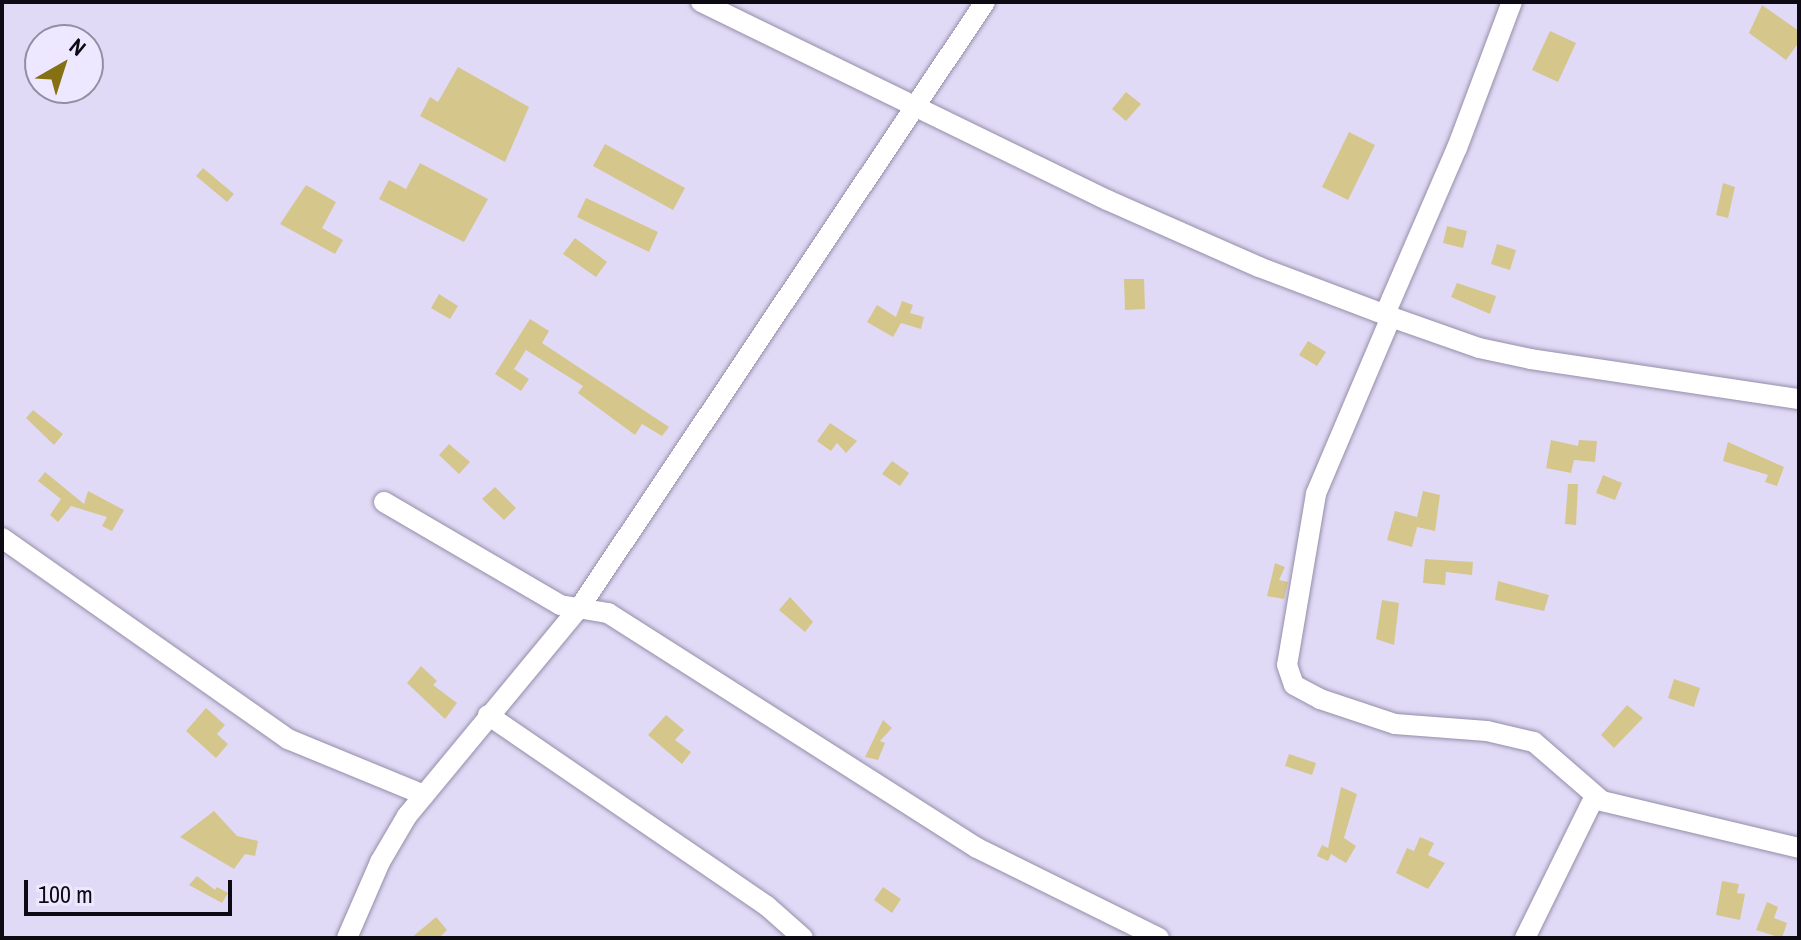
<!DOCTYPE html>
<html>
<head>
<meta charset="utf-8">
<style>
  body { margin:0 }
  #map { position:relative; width:1801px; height:940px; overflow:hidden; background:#e1daf6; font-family:"Archivo Narrow",sans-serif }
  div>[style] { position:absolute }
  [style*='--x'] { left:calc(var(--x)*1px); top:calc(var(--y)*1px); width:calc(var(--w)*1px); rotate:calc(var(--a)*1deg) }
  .building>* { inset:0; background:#d5c68b }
  .roads { filter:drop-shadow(0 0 2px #958ea9) drop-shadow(0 0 2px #958ea9) }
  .minor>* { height:20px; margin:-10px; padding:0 10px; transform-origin:10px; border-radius:10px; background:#fff }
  span { translate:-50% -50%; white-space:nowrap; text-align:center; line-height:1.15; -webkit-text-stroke:6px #ede8ff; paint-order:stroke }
  .frame { position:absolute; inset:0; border:4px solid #0d0a13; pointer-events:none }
  .north { position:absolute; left:24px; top:24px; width:80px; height:80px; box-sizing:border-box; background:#ede8ff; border:2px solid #938fa1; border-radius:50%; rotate:39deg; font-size:22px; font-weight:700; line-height:32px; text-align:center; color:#0d0a13 }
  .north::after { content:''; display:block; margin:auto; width:28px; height:36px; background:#857112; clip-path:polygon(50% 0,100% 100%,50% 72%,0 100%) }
  .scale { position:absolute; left:24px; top:880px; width:208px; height:36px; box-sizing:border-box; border:4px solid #0d0a13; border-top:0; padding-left:10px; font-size:24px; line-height:28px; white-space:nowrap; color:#0d0a13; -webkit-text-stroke:6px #ede8ff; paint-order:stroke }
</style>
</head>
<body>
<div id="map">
  <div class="building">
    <div style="clip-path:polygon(1762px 5px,1799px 31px,1799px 42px,1786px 60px,1749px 33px)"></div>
    <div style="clip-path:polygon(1550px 31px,1576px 43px,1558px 82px,1532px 70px)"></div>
    <div style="clip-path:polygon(458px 67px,529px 107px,505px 162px,420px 116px,430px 97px,438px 102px)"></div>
    <div style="clip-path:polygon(1126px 92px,1141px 104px,1126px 121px,1112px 109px)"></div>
    <div style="clip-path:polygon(1349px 132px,1375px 145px,1348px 200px,1322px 187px)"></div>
    <div style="clip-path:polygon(605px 144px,685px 188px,673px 210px,593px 166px)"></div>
    <div style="clip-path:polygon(420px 163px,488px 199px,464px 242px,379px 199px,389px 180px,406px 189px)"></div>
    <div style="clip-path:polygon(203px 168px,234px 194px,227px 202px,196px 176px)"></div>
    <div style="clip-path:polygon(1723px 183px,1735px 187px,1728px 218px,1716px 215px)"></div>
    <div style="clip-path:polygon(306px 185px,336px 202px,322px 228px,343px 240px,335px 254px,280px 224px)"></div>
    <div style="clip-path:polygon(586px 198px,658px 232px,649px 252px,577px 217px)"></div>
    <div style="clip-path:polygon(1447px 226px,1467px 231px,1463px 248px,1443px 243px)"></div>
    <div style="clip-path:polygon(575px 238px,607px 262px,596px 277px,563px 254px)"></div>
    <div style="clip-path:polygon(1497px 244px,1516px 250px,1510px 270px,1491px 264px)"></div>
    <div style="clip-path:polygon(1124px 279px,1144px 279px,1145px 309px,1125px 310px)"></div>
    <div style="clip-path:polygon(1457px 283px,1496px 296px,1490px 314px,1451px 297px)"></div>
    <div style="clip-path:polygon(439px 294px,458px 306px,450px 319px,431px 308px)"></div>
    <div style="clip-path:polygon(902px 301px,913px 305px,910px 313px,924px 317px,921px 329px,901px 323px,893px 337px,867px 322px,877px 305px,896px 317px)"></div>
    <div style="clip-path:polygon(530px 319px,549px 331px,542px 343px,669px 427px,662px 436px,642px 424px,635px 435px,578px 393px,583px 386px,526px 350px,514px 369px,529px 379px,521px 391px,495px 374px)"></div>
    <div style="clip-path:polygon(1308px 341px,1326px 352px,1317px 366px,1299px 355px)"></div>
    <div style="clip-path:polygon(33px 410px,63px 434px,54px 445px,26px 418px)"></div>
    <div style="clip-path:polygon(830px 423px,857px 441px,846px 453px,837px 443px,831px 451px,817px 441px)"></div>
    <div style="clip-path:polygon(1551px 440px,1578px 446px,1579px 440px,1597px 441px,1595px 462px,1574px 460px,1571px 473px,1546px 468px)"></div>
    <div style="clip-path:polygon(1728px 442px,1784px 467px,1777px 486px,1765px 482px,1768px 475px,1723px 461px)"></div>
    <div style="clip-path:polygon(449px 444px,470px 462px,459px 474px,439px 455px)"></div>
    <div style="clip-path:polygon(892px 461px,909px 473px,900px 486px,882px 474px)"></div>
    <div style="clip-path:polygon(45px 472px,84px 504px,88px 491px,124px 510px,112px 531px,102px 526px,107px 517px,71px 506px,58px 522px,50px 515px,61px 499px,38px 481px)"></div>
    <div style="clip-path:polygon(1603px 475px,1622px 483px,1615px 500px,1596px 493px)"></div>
    <div style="clip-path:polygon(1568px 484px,1578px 484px,1576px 525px,1565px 524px)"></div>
    <div style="clip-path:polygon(495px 487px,516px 508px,504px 520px,482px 499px)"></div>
    <div style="clip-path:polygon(1423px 491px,1440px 495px,1435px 531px,1417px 527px,1412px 547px,1387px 540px,1395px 511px,1417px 517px)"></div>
    <div style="clip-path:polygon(1425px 559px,1473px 562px,1472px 575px,1446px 572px,1445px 585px,1423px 583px)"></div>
    <div style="clip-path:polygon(1275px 563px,1285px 567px,1279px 580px,1288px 582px,1284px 599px,1267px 596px)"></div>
    <div style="clip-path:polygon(1498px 581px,1549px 595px,1544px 611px,1495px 600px)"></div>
    <div style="clip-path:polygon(790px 597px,813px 622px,805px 632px,779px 610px)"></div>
    <div style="clip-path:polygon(1382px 600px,1399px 603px,1394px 645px,1376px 639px)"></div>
    <div style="clip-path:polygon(421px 666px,437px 681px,433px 685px,457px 703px,445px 719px,407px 683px)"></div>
    <div style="clip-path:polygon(1674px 679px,1700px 688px,1694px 707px,1668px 698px)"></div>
    <div style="clip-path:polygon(1627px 705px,1643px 718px,1614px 748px,1601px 735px)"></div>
    <div style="clip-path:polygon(206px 708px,225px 725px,217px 734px,228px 744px,216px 758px,186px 731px)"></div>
    <div style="clip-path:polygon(666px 715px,684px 730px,675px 740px,691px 752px,682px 764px,648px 735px)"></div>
    <div style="clip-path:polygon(883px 720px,892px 728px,880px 741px,885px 743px,878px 760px,865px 757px)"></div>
    <div style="clip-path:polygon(1289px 754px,1316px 763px,1312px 775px,1285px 766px)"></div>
    <div style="clip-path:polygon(1341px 787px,1357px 794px,1344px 838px,1356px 846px,1346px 863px,1331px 854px,1328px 861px,1317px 856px,1322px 845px,1328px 848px)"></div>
    <div style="clip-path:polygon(214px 811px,237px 836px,258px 841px,255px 856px,245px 854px,234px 869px,180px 837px)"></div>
    <div style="clip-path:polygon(1420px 837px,1434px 843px,1428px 855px,1445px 863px,1428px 889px,1396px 873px,1407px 848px,1414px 851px)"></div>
    <div style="clip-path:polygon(197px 876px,215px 890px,217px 887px,228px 893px,222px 903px,189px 885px)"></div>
    <div style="clip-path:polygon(1722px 881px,1739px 884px,1737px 893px,1745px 894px,1740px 920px,1716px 915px)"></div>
    <div style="clip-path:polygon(883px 887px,901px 899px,892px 913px,874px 900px)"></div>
    <div style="clip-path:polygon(1767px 902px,1778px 907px,1774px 918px,1787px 923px,1782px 938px,1756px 930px)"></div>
    <div style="clip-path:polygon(436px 917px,447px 930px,439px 938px,411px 938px)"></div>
  </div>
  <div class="roads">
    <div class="minor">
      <div style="--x:701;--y:2;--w:452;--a:26"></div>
      <div style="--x:1107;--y:200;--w:166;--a:23.8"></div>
      <div style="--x:1259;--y:267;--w:141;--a:20.7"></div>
      <div style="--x:1391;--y:317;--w:93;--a:19.4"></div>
      <div style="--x:1479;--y:348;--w:53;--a:11.9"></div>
      <div style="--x:1531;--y:359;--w:271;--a:8.5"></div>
      <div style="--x:1385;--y:314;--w:181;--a:-66.6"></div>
      <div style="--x:1457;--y:148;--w:156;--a:-69.4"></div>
      <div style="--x:1391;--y:317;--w:192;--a:113"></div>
      <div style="--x:1316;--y:494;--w:173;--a:99.6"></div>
      <div style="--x:1287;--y:665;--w:21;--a:71"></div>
      <div style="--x:1294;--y:685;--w:30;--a:28"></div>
      <div style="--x:1320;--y:699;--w:79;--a:18.4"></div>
      <div style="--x:1395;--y:724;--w:92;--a:4.4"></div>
      <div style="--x:1487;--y:731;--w:48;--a:13.2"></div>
      <div style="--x:1534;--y:742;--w:90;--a:40.9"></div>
      <div style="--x:1602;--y:801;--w:203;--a:13.4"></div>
      <div style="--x:384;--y:502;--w:204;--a:30.3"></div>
      <div style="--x:560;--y:605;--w:49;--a:9.5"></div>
      <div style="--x:608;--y:613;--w:437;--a:32.5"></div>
      <div style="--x:977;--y:848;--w:203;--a:26.3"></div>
      <div style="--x:2;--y:538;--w:350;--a:35.1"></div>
      <div style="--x:288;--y:739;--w:147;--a:22.4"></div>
      <div style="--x:488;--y:715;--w:338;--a:34.4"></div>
      <div style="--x:767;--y:906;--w:48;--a:41.6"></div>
      <div style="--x:347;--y:938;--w:83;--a:-66.5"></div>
      <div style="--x:380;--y:862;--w:53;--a:-59.6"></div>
      <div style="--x:407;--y:816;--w:271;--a:-50.4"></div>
      <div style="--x:580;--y:607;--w:728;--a:-56.2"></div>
      <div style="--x:1525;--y:938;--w:156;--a:-63.8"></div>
    </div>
  </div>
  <div class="frame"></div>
  <div class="north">N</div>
  <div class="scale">100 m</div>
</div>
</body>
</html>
